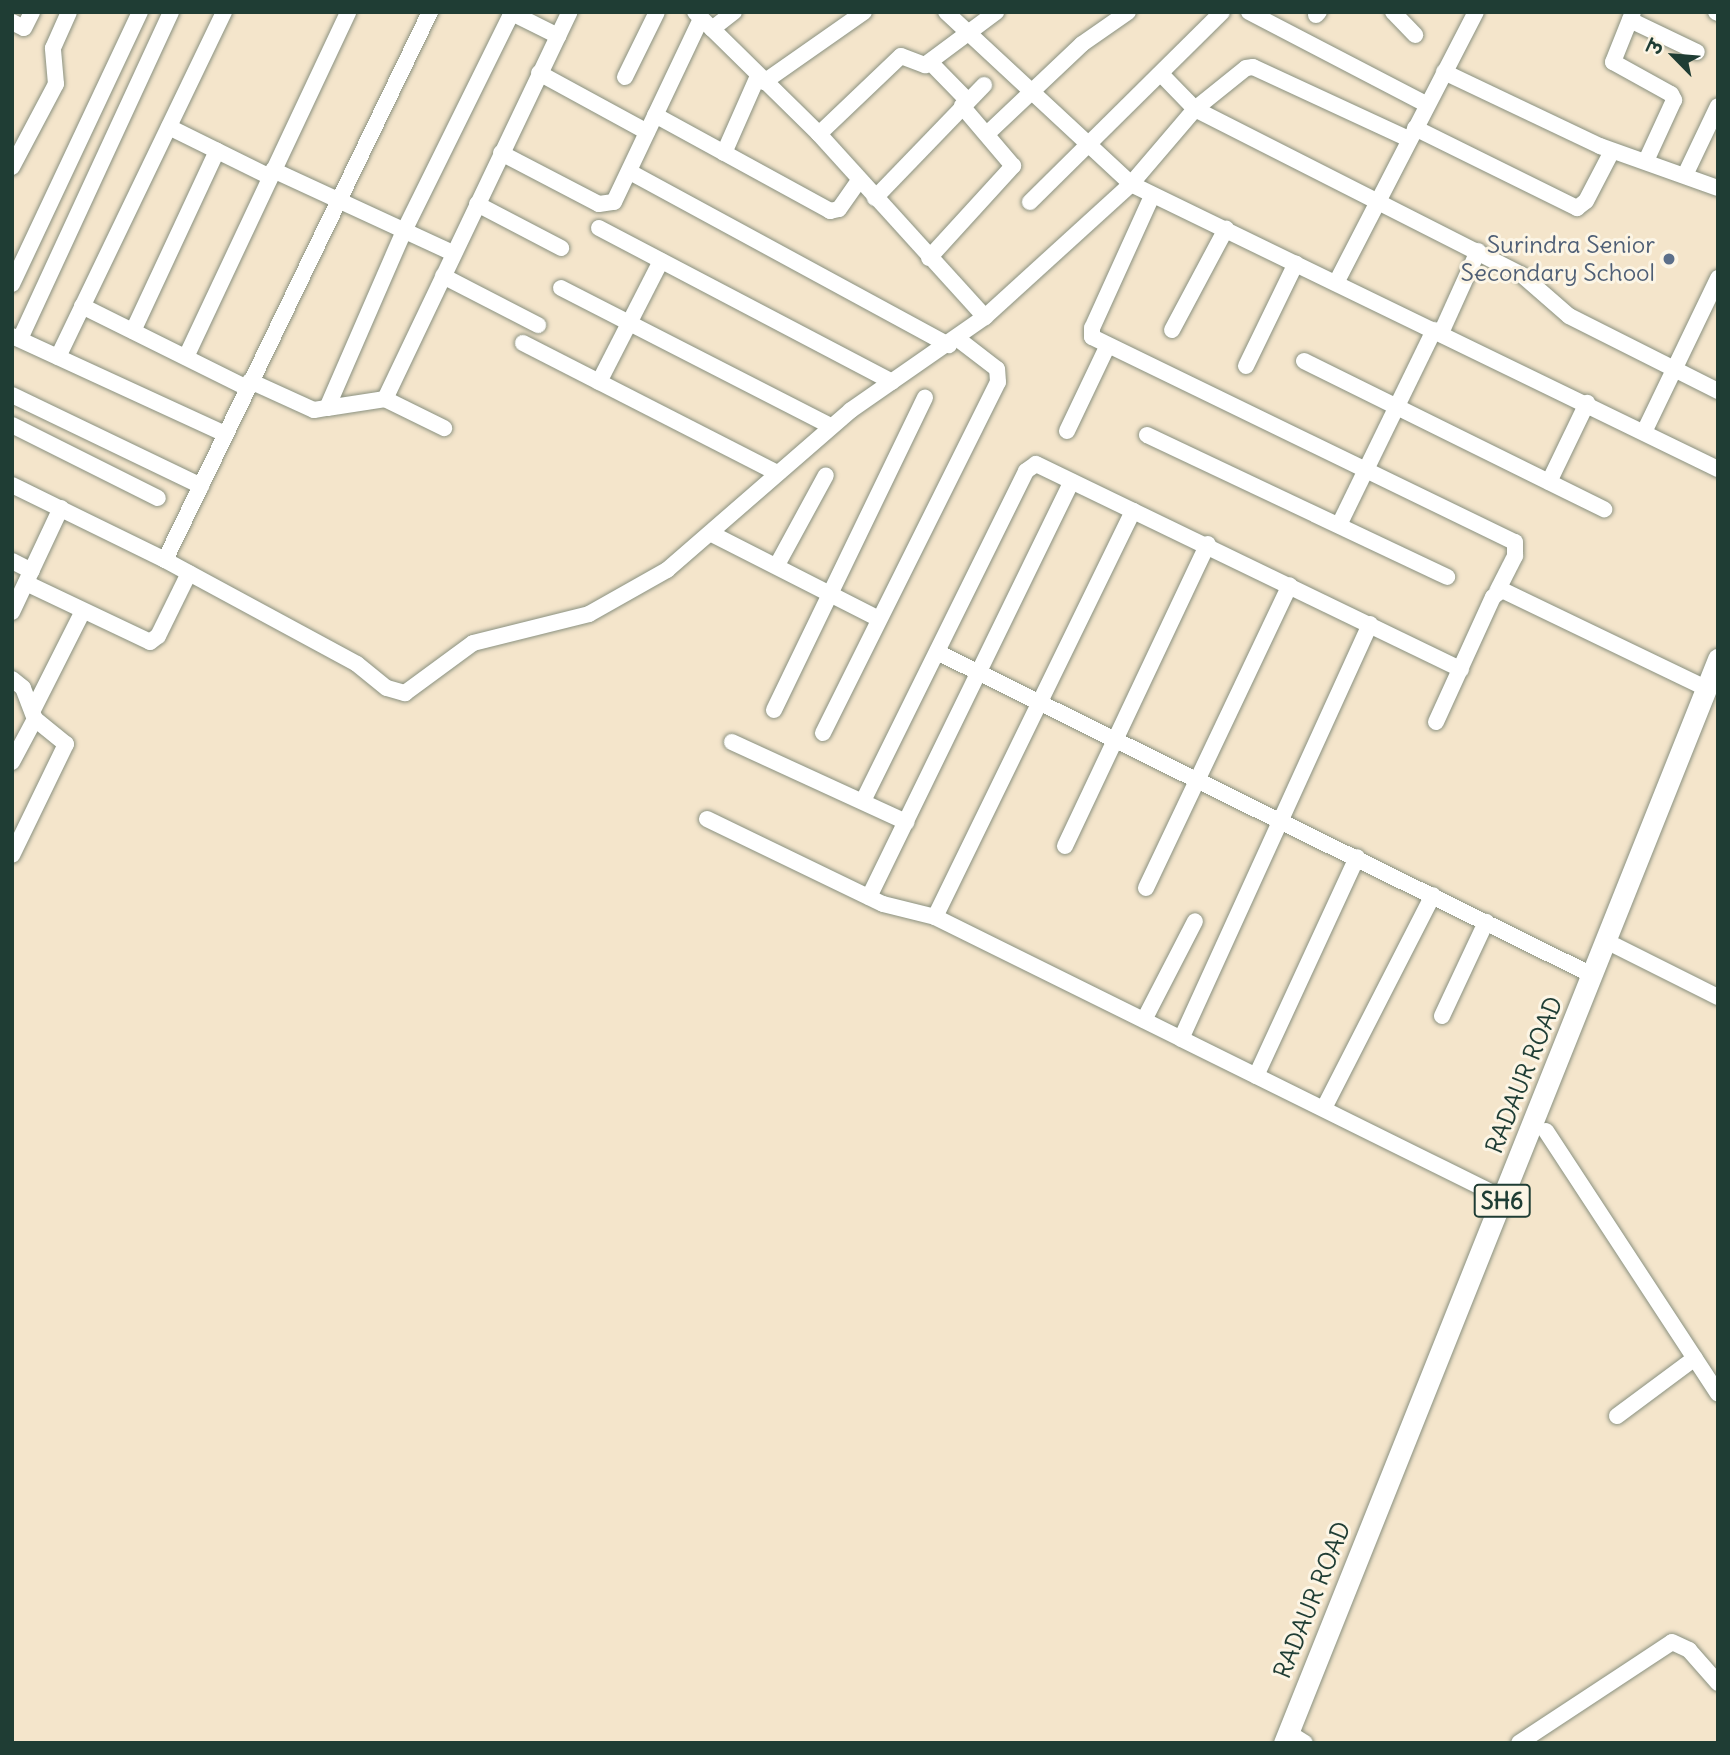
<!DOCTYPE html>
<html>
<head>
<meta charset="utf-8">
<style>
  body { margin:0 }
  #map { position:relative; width:1730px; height:1755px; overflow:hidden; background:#f4e5cb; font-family:Delius,"Playpen Sans Deva",sans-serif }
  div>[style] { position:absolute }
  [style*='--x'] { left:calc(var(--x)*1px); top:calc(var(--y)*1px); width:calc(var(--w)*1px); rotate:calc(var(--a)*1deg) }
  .roads { filter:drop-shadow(0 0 2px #8a9180) drop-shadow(0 0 2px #8a9180) }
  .minor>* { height:16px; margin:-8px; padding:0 8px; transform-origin:8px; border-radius:8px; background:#fff }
  .major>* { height:21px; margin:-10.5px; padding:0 10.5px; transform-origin:10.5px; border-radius:10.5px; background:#fff }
  .dots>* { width:19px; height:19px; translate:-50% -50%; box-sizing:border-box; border:4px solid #fcf5e5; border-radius:50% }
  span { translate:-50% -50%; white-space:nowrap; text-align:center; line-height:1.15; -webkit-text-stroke:6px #fcf5e5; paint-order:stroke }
  .shield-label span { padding:2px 5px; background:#fcf5e5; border:2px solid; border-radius:5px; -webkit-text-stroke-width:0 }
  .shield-label { font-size:23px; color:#1f3d34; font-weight:700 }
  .service-label { font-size:24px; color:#4e5e75 }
  .right { translate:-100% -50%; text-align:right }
  .street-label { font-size:24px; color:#1f3d34 }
  .frame { position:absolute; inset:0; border:14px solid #1f3d34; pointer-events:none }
  .north { position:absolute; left:1639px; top:21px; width:70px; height:70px; -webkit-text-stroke:5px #fcf5e5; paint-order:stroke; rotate:295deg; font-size:19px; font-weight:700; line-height:28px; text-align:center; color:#1f3d34 }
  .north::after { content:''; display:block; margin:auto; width:24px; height:32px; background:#1f3d34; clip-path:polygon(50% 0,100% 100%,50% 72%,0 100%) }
</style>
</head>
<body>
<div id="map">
  <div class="roads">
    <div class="minor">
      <div style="--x:510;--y:12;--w:54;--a:26.6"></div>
      <div style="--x:695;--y:12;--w:174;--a:44.5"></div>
      <div style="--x:819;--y:134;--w:247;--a:47.8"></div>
      <div style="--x:946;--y:12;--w:253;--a:42.9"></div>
      <div style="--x:1131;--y:184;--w:653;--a:25.9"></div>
      <div style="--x:1249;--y:12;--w:199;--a:27.5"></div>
      <div style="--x:1393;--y:12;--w:32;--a:46"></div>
      <div style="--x:1633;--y:12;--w:54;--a:111.8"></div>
      <div style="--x:1613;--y:62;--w:66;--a:28.9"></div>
      <div style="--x:1671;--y:94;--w:7;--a:63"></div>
      <div style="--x:1674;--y:100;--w:67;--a:114.7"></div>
      <div style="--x:1716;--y:12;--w:2;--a:27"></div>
      <div style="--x:1316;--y:15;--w:4;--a:-45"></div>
      <div style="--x:1630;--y:20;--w:74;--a:25.5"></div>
      <div style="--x:12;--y:22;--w:13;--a:27"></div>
      <div style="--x:24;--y:28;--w:18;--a:-63"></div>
      <div style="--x:712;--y:29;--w:28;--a:-38"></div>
      <div style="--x:930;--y:62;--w:54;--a:45.7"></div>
      <div style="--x:1444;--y:72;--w:173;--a:25.4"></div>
      <div style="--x:1600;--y:146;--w:125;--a:19.6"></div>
      <div style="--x:539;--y:73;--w:123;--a:28.6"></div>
      <div style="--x:1161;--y:74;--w:49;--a:45.8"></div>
      <div style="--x:1195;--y:109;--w:367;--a:26.9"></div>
      <div style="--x:1522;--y:275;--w:62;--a:41.1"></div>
      <div style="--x:1569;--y:316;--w:167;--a:26.7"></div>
      <div style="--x:625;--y:77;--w:72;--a:-63.8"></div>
      <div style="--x:764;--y:82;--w:122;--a:-35"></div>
      <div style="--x:655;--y:115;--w:200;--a:28.7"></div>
      <div style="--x:830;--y:211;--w:9;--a:-13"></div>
      <div style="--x:839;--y:209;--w:35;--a:-55"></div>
      <div style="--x:169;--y:127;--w:113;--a:26.3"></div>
      <div style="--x:1415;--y:128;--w:181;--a:26.3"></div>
      <div style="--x:1577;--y:208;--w:11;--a:-38"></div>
      <div style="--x:1586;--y:201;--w:56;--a:-62.5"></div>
      <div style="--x:988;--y:133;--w:129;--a:-43.4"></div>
      <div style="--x:1082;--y:44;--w:56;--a:-34.8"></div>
      <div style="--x:819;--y:134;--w:113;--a:-43.6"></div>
      <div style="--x:901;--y:56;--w:26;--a:21"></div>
      <div style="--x:925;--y:65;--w:89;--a:-36.7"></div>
      <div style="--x:501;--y:153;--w:110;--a:27.5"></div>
      <div style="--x:599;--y:204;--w:15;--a:-8"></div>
      <div style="--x:614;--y:202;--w:203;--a:-64.6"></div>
      <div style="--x:724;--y:153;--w:84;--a:-66.2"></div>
      <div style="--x:12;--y:167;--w:94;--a:-62.1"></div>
      <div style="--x:56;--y:84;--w:36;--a:-95"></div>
      <div style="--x:53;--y:48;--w:39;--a:-66"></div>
      <div style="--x:273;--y:170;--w:198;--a:24.8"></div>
      <div style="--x:630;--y:172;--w:363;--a:28.5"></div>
      <div style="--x:1686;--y:173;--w:74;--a:-64.5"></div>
      <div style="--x:1152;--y:196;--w:145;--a:114.4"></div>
      <div style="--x:1092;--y:328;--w:9;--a:90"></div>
      <div style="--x:1092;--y:337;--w:470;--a:25.9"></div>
      <div style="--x:1515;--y:542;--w:14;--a:90"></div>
      <div style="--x:1515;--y:556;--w:39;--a:117"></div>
      <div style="--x:875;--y:198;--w:157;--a:-46"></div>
      <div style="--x:1030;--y:202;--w:270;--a:-44.7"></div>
      <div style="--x:477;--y:204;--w:95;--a:27.6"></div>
      <div style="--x:599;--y:228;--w:331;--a:27.7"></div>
      <div style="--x:929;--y:258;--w:125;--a:-47.6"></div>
      <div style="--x:1013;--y:166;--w:79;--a:-130.4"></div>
      <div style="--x:443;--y:276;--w:107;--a:27.3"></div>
      <div style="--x:1336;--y:283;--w:305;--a:-62.7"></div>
      <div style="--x:12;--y:284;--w:301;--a:-64.8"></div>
      <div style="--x:561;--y:288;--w:303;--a:27.1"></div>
      <div style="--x:82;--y:306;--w:184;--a:26.4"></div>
      <div style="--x:1172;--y:330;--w:115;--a:-61.9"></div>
      <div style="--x:133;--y:331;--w:199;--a:-65"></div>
      <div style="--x:1441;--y:333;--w:90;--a:-65.7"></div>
      <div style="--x:12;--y:336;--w:234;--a:24.7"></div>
      <div style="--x:20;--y:339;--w:360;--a:-65.2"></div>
      <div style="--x:523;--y:343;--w:285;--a:27.1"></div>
      <div style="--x:58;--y:357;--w:383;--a:-64.3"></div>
      <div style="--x:186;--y:357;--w:381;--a:-64.8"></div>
      <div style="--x:1304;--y:361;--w:335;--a:26.3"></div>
      <div style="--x:1246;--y:366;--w:114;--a:-64.1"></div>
      <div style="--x:250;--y:381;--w:70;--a:24.4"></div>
      <div style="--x:314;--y:410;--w:13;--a:-9"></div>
      <div style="--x:327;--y:408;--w:193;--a:-66.5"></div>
      <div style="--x:404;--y:231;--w:244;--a:-63.7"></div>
      <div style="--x:599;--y:382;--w:136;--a:-62.9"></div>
      <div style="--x:12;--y:395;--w:210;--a:25.7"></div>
      <div style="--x:385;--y:399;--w:429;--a:-64.5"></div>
      <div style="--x:327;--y:408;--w:59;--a:-8.8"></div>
      <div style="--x:385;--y:399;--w:66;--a:26.2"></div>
      <div style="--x:12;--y:425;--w:163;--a:26.6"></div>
      <div style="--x:1645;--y:430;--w:169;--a:-64.3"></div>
      <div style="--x:1067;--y:431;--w:93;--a:-64.5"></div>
      <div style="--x:1147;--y:435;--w:332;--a:25.3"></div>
      <div style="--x:1549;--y:482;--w:88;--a:-64.3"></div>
      <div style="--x:12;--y:485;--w:170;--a:26.1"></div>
      <div style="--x:165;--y:560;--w:218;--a:28.4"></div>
      <div style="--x:357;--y:664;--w:38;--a:39"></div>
      <div style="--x:387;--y:688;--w:19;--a:16"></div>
      <div style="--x:405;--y:693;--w:84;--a:-36.3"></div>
      <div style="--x:473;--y:643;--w:120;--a:-14"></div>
      <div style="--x:589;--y:614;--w:90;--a:-29.4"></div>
      <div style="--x:667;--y:570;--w:244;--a:-41"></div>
      <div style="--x:851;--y:410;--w:163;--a:-34.8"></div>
      <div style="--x:985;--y:317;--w:197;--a:-42.3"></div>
      <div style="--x:1131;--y:184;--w:99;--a:-49.5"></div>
      <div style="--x:1195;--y:109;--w:65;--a:-38.8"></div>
      <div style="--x:1246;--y:68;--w:7;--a:-8"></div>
      <div style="--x:1253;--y:67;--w:172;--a:24.8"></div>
      <div style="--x:1339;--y:525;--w:217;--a:-64"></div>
      <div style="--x:712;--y:534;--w:185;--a:27"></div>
      <div style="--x:165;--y:560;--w:609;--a:-64.19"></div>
      <div style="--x:12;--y:561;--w:22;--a:27"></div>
      <div style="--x:777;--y:565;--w:102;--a:-61.4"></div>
      <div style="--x:26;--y:583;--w:137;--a:25.4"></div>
      <div style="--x:150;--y:642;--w:10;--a:-37"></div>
      <div style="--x:158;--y:636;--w:70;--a:-63.8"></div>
      <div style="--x:12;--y:612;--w:115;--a:-64.8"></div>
      <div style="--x:937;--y:652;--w:730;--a:26.25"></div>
      <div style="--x:12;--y:679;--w:14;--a:39"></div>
      <div style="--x:23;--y:688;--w:33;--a:69"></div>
      <div style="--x:35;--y:719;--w:40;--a:39"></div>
      <div style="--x:66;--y:744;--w:123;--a:115.9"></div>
      <div style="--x:33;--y:710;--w:111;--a:-63.2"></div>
      <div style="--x:774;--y:710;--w:347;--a:-64.2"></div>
      <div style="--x:1436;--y:722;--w:137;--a:-65.5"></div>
      <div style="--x:1493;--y:597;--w:11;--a:-38"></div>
      <div style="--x:1502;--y:590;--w:226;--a:25.7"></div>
      <div style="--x:823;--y:733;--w:392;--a:-63.5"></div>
      <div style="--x:998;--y:382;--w:13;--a:-94"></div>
      <div style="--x:997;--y:369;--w:49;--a:-142.4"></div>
      <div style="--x:732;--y:742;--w:192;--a:24.7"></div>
      <div style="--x:12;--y:762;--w:49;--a:-61.9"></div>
      <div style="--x:863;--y:801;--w:368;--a:-63.7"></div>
      <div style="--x:1026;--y:471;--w:12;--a:-35"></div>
      <div style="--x:1036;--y:464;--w:472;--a:25.8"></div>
      <div style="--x:707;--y:819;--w:195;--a:25.8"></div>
      <div style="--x:883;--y:904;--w:54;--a:14"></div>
      <div style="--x:935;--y:917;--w:634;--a:26.32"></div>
      <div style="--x:1065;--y:846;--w:334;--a:-64.7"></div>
      <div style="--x:1146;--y:888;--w:335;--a:-64.6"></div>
      <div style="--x:869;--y:897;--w:462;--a:-64"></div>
      <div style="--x:935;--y:917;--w:452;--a:-64"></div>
      <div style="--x:1616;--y:946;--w:114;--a:26.6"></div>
      <div style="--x:1442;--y:1016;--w:104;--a:-64.9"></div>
      <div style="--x:1144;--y:1020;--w:111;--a:-62.7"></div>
      <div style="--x:1181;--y:1039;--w:456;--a:-65.5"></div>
      <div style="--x:1256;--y:1076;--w:241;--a:-65.2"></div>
      <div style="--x:1324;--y:1108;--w:239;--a:-62.9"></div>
      <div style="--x:1546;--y:1131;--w:314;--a:56.8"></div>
      <div style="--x:1617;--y:1416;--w:97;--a:-36.6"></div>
      <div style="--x:1297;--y:1738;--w:9;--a:32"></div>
      <div style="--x:1519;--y:1743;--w:183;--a:-33.4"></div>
      <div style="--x:1672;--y:1642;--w:19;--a:25"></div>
      <div style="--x:1689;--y:1650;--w:44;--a:48.7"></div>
    </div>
    <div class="major">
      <div style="--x:1284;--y:1743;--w:1168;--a:-68.18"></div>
    </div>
  </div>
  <div class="dots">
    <div style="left:1669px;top:259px;background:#5c6f8a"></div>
  </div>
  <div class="shield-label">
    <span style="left:1502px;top:1201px">SH6</span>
  </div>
  <div class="service-label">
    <span class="right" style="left:1655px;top:259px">Surindra Senior<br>Secondary School</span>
  </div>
  <div class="street-label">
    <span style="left:1524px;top:1075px;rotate:-68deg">RADAUR ROAD</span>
    <span style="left:1312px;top:1600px;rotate:-68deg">RADAUR ROAD</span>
  </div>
  <div class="frame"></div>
  <div class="north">उ</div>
</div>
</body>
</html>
